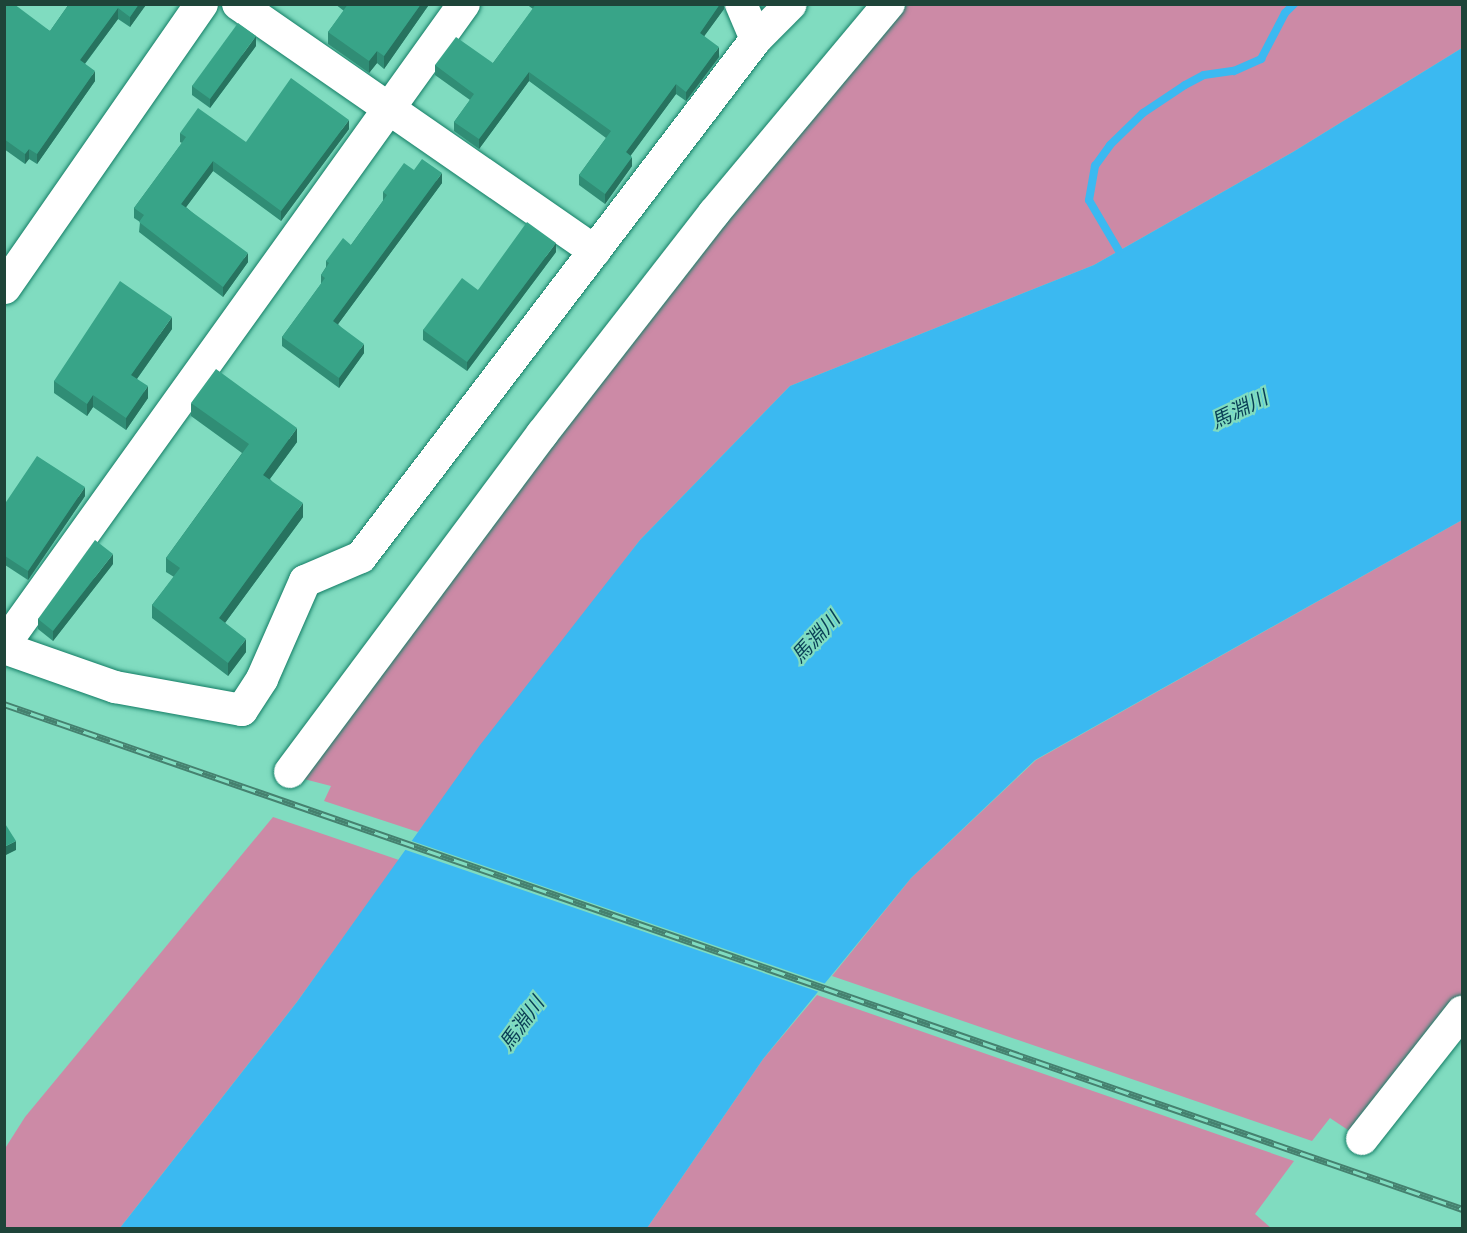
<!DOCTYPE html>
<html>
<head>
<meta charset="utf-8">
<style>
  body { margin:0 }
  #map { position:relative; width:1467px; height:1233px; overflow:hidden; background:#80dcc0; font-family:Barlow,"Noto Sans JP",sans-serif }
  div>[style] { position:absolute }
  [style*='--x'] { left:calc(var(--x)*1px); top:calc(var(--y)*1px); width:calc(var(--w)*1px); rotate:calc(var(--a)*1deg) }
  .green>* { inset:0; background:#cc8aa6 }
  .water>* { inset:0; background:#3bb9f1 }
  .pier>* { inset:0; background:#80dcc0 }
  .stream>* { height:8px; margin:-4px; padding:0 4px; transform-origin:4px; border-radius:4px; background:#3bb9f1 }
  .roads { filter:drop-shadow(0 0 2px #137d65) drop-shadow(0 0 2px #137d65) }
  .minor>* { height:32px; margin:-16px; padding:0 16px; transform-origin:16px; border-radius:16px; background:#fff }
  .tertiary>* { height:33px; margin:-16.5px; padding:0 16.5px; transform-origin:16.5px; border-radius:16.5px; background:#fff }
  .rail>* { height:7px; margin-top:-3.5px; transform-origin:0; background:repeating-linear-gradient(90deg,#80dcc0 0 14px,#45816f 0 28px); box-sizing:border-box; border-block:2px solid #45816f }
  .wall>* { inset:0; background:#308d75 }
  .shaded-wall>* { inset:0; background:#27735f }
  .building>* { inset:0; background:#38a488 }
  span { translate:-50% -50%; white-space:nowrap; text-align:center; line-height:1.15; -webkit-text-stroke:4.5px #80dcc0; paint-order:stroke }
  .water-label { font-size:20px; color:#083e55; font-style:italic }
  .frame { position:absolute; inset:0; border:6px solid #1e4439; pointer-events:none }
</style>
</head>
<body>
<div id="map">
  <div class="green">
    <div style="clip-path:polygon(907px 5px,1462px 5px,1462px 48px,1293px 152px,1094px 265px,790px 386px,640px 540px,418px 832px,324px 801px,331px 786px,300px 778px,603px 372px)"></div>
    <div style="clip-path:polygon(1462px 520px,1462px 996px,1351px 1132px,1330px 1118px,1312px 1141px,832px 976px,911px 878px,1036px 760px)"></div>
    <div style="clip-path:polygon(273px 817px,399px 860px,297px 1002px,120px 1228px,5px 1228px,4px 1150px,25px 1117px)"></div>
    <div style="clip-path:polygon(817px 995px,1294px 1161px,1255px 1214px,1271px 1228px,647px 1228px,763px 1059px)"></div>
  </div>
  <div class="water">
    <div style="clip-path:polygon(1462px 48px,1462px 520px,1035px 760px,911px 878px,763px 1059px,647px 1228px,120px 1228px,297px 1002px,480px 745px,640px 540px,790px 386px,1094px 265px,1293px 152px)"></div>
  </div>
  <div class="pier">
    <div style="clip-path:polygon(409px 840px,829px 985px,822px 993px,403px 849px)"></div>
  </div>
  <div class="stream">
    <div style="--x:1119;--y:251;--w:59;--a:-120.5"></div>
    <div style="--x:1089;--y:200;--w:35;--a:-80"></div>
    <div style="--x:1095;--y:166;--w:26;--a:-54"></div>
    <div style="--x:1110;--y:145;--w:46;--a:-44.1"></div>
    <div style="--x:1143;--y:113;--w:50;--a:-33.7"></div>
    <div style="--x:1185;--y:85;--w:21;--a:-28"></div>
    <div style="--x:1204;--y:75;--w:30;--a:-8"></div>
    <div style="--x:1234;--y:71;--w:30;--a:-24"></div>
    <div style="--x:1261;--y:59;--w:52;--a:-62.4"></div>
    <div style="--x:1285;--y:13;--w:13;--a:-45"></div>
  </div>
  <div class="roads">
    <div class="minor">
      <div style="--x:238;--y:4;--w:434;--a:34.7"></div>
      <div style="--x:741;--y:4;--w:38;--a:67"></div>
      <div style="--x:4;--y:645;--w:789;--a:-54.34"></div>
      <div style="--x:4;--y:648;--w:118;--a:19.4"></div>
      <div style="--x:115;--y:687;--w:129;--a:10.3"></div>
      <div style="--x:242;--y:710;--w:37;--a:-57"></div>
      <div style="--x:262;--y:679;--w:107;--a:-66.3"></div>
      <div style="--x:305;--y:581;--w:61;--a:-23.2"></div>
      <div style="--x:361;--y:557;--w:651;--a:-52.67"></div>
      <div style="--x:756;--y:39;--w:49;--a:-45"></div>
      <div style="--x:290;--y:772;--w:422;--a:-53.3"></div>
      <div style="--x:542;--y:434;--w:280;--a:-52.1"></div>
      <div style="--x:714;--y:213;--w:273;--a:-50.1"></div>
      <div style="--x:1362;--y:1139;--w:162;--a:-51.8"></div>
    </div>
    <div class="tertiary">
      <div style="--x:4;--y:287;--w:345;--a:-55.2"></div>
    </div>
  </div>
  <div class="rail">
    <div style="--x:4;--y:704;--w:1543;--a:19.1"></div>
  </div>
  <div class="wall">
    <div style="clip-path:polygon(4px 4px,50px 31px,69px 4px,146px 4px,130px 27px,118px 19px,85px 64px,95px 81px,37px 164px,29px 159px,25px 164px,4px 149px)"></div>
    <div style="clip-path:polygon(335px 4px,428px 4px,428px 6px,384px 69px,377px 63px,369px 73px,328px 44px,328px 32px,344px 11px)"></div>
    <div style="clip-path:polygon(526px 4px,724px 4px,724px 9px,704px 36px,719px 57px,686px 101px,676px 94px,630px 156px,632px 166px,605px 204px,579px 185px,579px 175px,606px 138px,529px 81px,479px 149px,454px 131px,454px 122px,470px 100px,435px 75px,435px 65px,493px 63px,533px 9px)"></div>
    <div style="clip-path:polygon(256px 46px,210px 108px,192px 95px,192px 86px)"></div>
    <div style="clip-path:polygon(349px 129px,281px 221px,213px 171px,186px 207px,248px 262px,223px 297px,139px 232px,140px 222px,134px 218px,134px 208px,182px 143px,180px 142px,180px 133px,246px 142px)"></div>
    <div style="clip-path:polygon(414px 170px,442px 183px,338px 324px,364px 353px,339px 388px,282px 346px,282px 337px,321px 284px,321px 275px,326px 267px,326px 261px,351px 245px,383px 201px,383px 192px)"></div>
    <div style="clip-path:polygon(556px 252px,467px 371px,423px 340px,423px 330px,478px 290px)"></div>
    <div style="clip-path:polygon(172px 329px,137px 379px,148px 398px,126px 430px,93px 407px,87px 416px,54px 393px,54px 381px)"></div>
    <div style="clip-path:polygon(191px 403px,297px 442px,270px 479px,303px 517px,225px 623px,246px 652px,228px 676px,152px 618px,152px 605px,174px 577px,166px 572px,166px 558px,242px 453px,191px 416px)"></div>
    <div style="clip-path:polygon(85px 496px,28px 580px,5px 565px,4px 505px)"></div>
    <div style="clip-path:polygon(113px 564px,53px 641px,38px 629px,38px 619px)"></div>
  </div>
  <div class="shaded-wall">
    <div style="clip-path:polygon(139px 4px,146px 5px,130px 27px,130px 17px)"></div>
    <div style="clip-path:polygon(421px 4px,428px 4px,428px 6px,384px 69px,384px 56px)"></div>
    <div style="clip-path:polygon(720px 4px,724px 4px,724px 9px,700px 42px,700px 33px)"></div>
    <div style="clip-path:polygon(118px 8px,118px 19px,80px 70px,80px 60px)"></div>
    <div style="clip-path:polygon(256px 36px,256px 46px,210px 108px,210px 99px)"></div>
    <div style="clip-path:polygon(719px 47px,719px 57px,686px 101px,686px 92px)"></div>
    <div style="clip-path:polygon(377px 51px,377px 63px,369px 73px,369px 61px)"></div>
    <div style="clip-path:polygon(95px 71px,95px 81px,37px 164px,37px 154px)"></div>
    <div style="clip-path:polygon(529px 72px,529px 81px,479px 149px,479px 139px)"></div>
    <div style="clip-path:polygon(676px 84px,676px 94px,626px 162px,626px 152px)"></div>
    <div style="clip-path:polygon(349px 120px,349px 129px,281px 221px,281px 211px)"></div>
    <div style="clip-path:polygon(29px 149px,29px 159px,25px 164px,25px 154px)"></div>
    <div style="clip-path:polygon(632px 157px,632px 166px,605px 204px,605px 194px)"></div>
    <div style="clip-path:polygon(213px 161px,213px 171px,181px 214px,181px 204px)"></div>
    <div style="clip-path:polygon(442px 173px,442px 183px,333px 331px,333px 321px)"></div>
    <div style="clip-path:polygon(556px 243px,556px 252px,467px 371px,467px 362px)"></div>
    <div style="clip-path:polygon(248px 253px,248px 262px,223px 297px,223px 287px)"></div>
    <div style="clip-path:polygon(172px 317px,172px 329px,131px 387px,131px 375px)"></div>
    <div style="clip-path:polygon(364px 344px,364px 353px,339px 388px,339px 378px)"></div>
    <div style="clip-path:polygon(148px 386px,148px 398px,126px 430px,126px 418px)"></div>
    <div style="clip-path:polygon(93px 395px,93px 407px,87px 416px,87px 404px)"></div>
    <div style="clip-path:polygon(297px 428px,297px 442px,263px 488px,263px 475px)"></div>
    <div style="clip-path:polygon(85px 487px,85px 496px,28px 580px,28px 571px)"></div>
    <div style="clip-path:polygon(303px 503px,303px 517px,219px 631px,219px 618px)"></div>
    <div style="clip-path:polygon(113px 554px,113px 564px,53px 641px,53px 631px)"></div>
    <div style="clip-path:polygon(246px 639px,246px 652px,228px 676px,228px 663px)"></div>
    <div style="clip-path:polygon(16px 841px,16px 850px,4px 856px,4px 847px)"></div>
  </div>
  <div class="building">
    <div style="clip-path:polygon(4px 4px,14px 4px,50px 31px,69px 4px,139px 4px,130px 17px,118px 8px,80px 60px,95px 71px,37px 154px,29px 149px,25px 154px,4px 139px)"></div>
    <div style="clip-path:polygon(348px 4px,421px 4px,384px 56px,377px 51px,369px 61px,328px 32px)"></div>
    <div style="clip-path:polygon(536px 4px,720px 4px,700px 33px,719px 47px,686px 92px,676px 84px,626px 152px,632px 157px,605px 194px,579px 175px,611px 131px,529px 72px,479px 139px,454px 122px,474px 94px,435px 65px,456px 37px,493px 63px)"></div>
    <div style="clip-path:polygon(238px 23px,256px 36px,210px 99px,192px 86px)"></div>
    <div style="clip-path:polygon(291px 78px,349px 120px,281px 211px,213px 161px,181px 204px,248px 253px,223px 287px,139px 222px,144px 215px,134px 208px,186px 137px,180px 133px,198px 108px,246px 142px)"></div>
    <div style="clip-path:polygon(422px 159px,442px 173px,333px 321px,364px 344px,339px 378px,282px 337px,325px 278px,321px 275px,329px 263px,326px 261px,343px 238px,351px 245px,387px 195px,383px 192px,404px 163px,414px 170px)"></div>
    <div style="clip-path:polygon(527px 222px,556px 243px,467px 362px,423px 330px,462px 278px,478px 290px)"></div>
    <div style="clip-path:polygon(120px 281px,172px 317px,131px 375px,148px 386px,126px 418px,93px 395px,87px 404px,54px 381px)"></div>
    <div style="clip-path:polygon(216px 369px,297px 428px,263px 475px,303px 503px,219px 618px,246px 639px,228px 663px,152px 605px,180px 568px,166px 558px,249px 444px,191px 403px)"></div>
    <div style="clip-path:polygon(37px 456px,85px 487px,28px 571px,5px 556px,4px 557px,4px 505px)"></div>
    <div style="clip-path:polygon(95px 540px,113px 554px,53px 631px,38px 619px)"></div>
    <div style="clip-path:polygon(4px 822px,16px 841px,4px 847px)"></div>
  </div>
  <div class="water-label">
    <span style="left:1239px;top:409px;rotate:-26deg">馬淵川</span>
    <span style="left:815px;top:637px;rotate:-47deg">馬淵川</span>
    <span style="left:521px;top:1023px;rotate:-54deg">馬淵川</span>
  </div>
  <div class="frame"></div>
</div>
</body>
</html>
